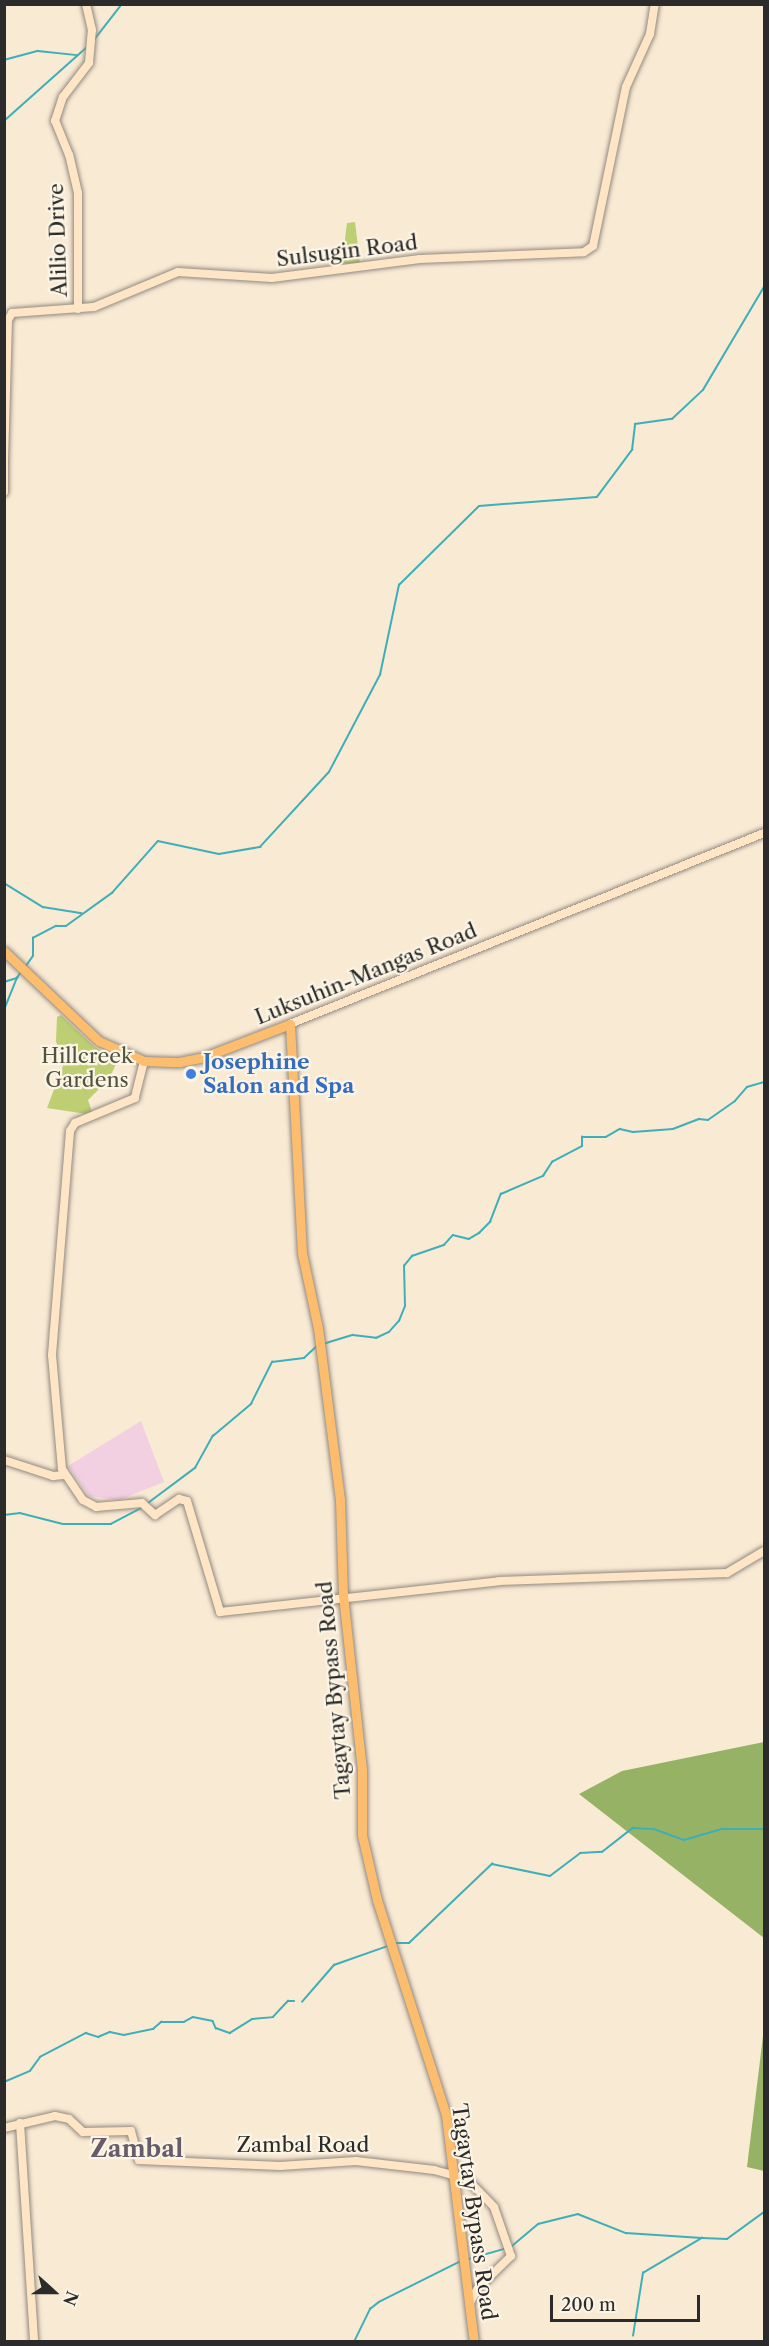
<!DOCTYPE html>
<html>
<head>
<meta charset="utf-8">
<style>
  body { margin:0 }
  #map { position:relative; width:769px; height:2346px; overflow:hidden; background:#f9ead4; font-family:"Libre Caslon Text",serif }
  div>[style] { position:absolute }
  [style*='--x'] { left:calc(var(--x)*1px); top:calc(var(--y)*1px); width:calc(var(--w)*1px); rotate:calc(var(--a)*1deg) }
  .built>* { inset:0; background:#f2cfe1 }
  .green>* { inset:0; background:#bdcf72 }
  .forest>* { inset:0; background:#96b264 }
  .stream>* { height:1.5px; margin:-0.75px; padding:0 0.75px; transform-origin:0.75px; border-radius:0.75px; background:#3eafb9 }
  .roads { filter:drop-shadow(0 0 2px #928a80) drop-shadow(0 0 2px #928a80) }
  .secondary>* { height:8px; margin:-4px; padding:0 4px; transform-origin:4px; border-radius:4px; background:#fee5c5 }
  .primary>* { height:9px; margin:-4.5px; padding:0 4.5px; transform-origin:4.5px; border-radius:4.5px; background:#fcbd6f }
  .dots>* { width:16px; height:16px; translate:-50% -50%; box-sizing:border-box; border:3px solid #fcf5e5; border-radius:50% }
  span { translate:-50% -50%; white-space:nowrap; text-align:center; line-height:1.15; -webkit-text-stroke:4.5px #fcf5e5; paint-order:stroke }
  .street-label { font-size:21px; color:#2b2b2b }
  .park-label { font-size:21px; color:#50543d }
  .shop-label { font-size:21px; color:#366cbe; font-weight:700 }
  .left { translate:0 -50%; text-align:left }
  .quarter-label { font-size:24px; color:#665c6b; font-weight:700 }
  .frame { position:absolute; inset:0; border:6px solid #2b2b2b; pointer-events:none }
  .north { position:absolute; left:24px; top:2262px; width:60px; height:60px; -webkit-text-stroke:4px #fcf5e5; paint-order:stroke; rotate:111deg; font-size:16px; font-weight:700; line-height:24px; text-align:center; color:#2b2b2b }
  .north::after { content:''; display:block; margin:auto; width:21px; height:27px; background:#2b2b2b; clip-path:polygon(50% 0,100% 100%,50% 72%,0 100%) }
  .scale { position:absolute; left:550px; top:2295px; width:150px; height:27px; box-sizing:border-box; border:3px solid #2b2b2b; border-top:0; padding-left:8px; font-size:18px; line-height:21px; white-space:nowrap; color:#2b2b2b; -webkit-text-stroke:4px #fcf5e5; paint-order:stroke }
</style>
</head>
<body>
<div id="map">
  <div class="built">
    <div style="clip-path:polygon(141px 1421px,164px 1482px,119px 1500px,89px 1496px,68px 1466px)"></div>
  </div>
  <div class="green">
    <div style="clip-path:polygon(355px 222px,360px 263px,342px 264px,347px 223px)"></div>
    <div style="clip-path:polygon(61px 1015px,95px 1047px,118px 1060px,109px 1079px,88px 1100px,93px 1115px,47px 1108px,63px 1066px,56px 1041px,57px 1017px)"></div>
  </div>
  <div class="forest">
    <div style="clip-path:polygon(764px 1742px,764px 1938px,579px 1794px,622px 1771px)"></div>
    <div style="clip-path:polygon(764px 2028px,764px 2171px,747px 2167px)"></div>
  </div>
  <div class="stream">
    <div style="--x:94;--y:40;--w:46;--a:-52.1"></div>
    <div style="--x:4;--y:60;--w:35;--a:-15"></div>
    <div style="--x:38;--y:51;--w:39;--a:6"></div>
    <div style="--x:4;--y:121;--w:110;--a:-41.7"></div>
    <div style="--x:4;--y:883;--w:46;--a:31.6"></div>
    <div style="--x:43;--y:907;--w:39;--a:9"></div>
    <div style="--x:26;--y:966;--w:12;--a:-55"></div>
    <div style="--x:33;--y:956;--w:18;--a:-90"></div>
    <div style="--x:33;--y:938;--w:26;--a:-28"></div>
    <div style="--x:56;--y:926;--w:10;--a:0"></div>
    <div style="--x:66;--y:926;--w:57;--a:-35.7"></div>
    <div style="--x:112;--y:893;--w:69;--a:-48.5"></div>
    <div style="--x:158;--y:841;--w:62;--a:12"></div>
    <div style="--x:219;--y:854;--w:42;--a:-9.7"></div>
    <div style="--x:260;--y:847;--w:102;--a:-47.4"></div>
    <div style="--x:329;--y:772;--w:110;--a:-62.3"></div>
    <div style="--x:380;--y:675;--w:92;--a:-78.1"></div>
    <div style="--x:399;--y:585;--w:112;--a:-44.6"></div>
    <div style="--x:479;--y:506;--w:118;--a:-4.4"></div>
    <div style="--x:597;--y:497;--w:59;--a:-53.3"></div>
    <div style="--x:632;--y:450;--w:26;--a:-83"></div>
    <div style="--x:635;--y:424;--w:37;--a:-8"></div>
    <div style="--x:672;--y:419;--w:42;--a:-43.1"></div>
    <div style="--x:703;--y:390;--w:120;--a:-59.4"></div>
    <div style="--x:4;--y:982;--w:14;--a:-17"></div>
    <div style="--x:17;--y:978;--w:7;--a:-56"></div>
    <div style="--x:4;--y:1010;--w:35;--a:-68"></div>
    <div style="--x:323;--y:1344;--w:31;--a:-17"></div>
    <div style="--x:353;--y:1335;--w:23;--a:7"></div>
    <div style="--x:376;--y:1338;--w:14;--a:-25"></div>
    <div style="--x:389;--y:1332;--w:15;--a:-48"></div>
    <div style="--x:399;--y:1321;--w:16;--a:-68"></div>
    <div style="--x:405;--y:1306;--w:40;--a:-91.4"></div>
    <div style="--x:404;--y:1266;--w:13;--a:-51"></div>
    <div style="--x:412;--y:1256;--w:34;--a:-19"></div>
    <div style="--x:444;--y:1245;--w:13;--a:-48"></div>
    <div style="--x:453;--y:1235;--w:16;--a:14"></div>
    <div style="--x:469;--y:1239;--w:12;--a:-31"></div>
    <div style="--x:479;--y:1233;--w:16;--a:-45"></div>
    <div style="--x:490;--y:1222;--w:30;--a:-69"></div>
    <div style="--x:501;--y:1194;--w:46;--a:-23.2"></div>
    <div style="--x:543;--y:1176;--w:17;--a:-57"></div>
    <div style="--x:552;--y:1162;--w:34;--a:-28"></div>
    <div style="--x:582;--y:1146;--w:9;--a:-90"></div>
    <div style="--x:582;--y:1137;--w:24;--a:0"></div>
    <div style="--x:606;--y:1137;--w:16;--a:-30"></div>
    <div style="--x:620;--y:1129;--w:13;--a:13"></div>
    <div style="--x:633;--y:1132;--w:40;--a:-4.3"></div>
    <div style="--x:673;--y:1129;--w:28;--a:-21"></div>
    <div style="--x:699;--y:1119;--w:9;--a:6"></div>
    <div style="--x:708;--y:1120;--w:33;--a:-35"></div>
    <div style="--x:735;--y:1101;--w:18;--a:-49"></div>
    <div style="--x:747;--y:1087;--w:18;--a:-16"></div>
    <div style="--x:148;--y:1503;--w:59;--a:-36.7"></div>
    <div style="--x:195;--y:1468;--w:37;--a:-61"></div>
    <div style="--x:213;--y:1436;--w:50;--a:-40.1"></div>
    <div style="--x:251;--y:1404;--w:47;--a:-63.4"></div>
    <div style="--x:272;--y:1362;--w:32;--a:-7"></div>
    <div style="--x:304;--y:1358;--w:16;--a:-43"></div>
    <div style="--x:4;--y:1515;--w:16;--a:-7"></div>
    <div style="--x:20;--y:1513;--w:44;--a:14.3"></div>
    <div style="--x:63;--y:1524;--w:48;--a:0"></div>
    <div style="--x:111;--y:1524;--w:34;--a:-28"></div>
    <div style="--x:395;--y:1943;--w:14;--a:0"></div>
    <div style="--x:409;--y:1943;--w:115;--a:-43.6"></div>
    <div style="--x:492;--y:1864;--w:59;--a:11.7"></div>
    <div style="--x:550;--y:1876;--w:38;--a:-37"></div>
    <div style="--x:580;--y:1853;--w:22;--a:-3"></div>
    <div style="--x:602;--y:1852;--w:39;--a:-38"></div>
    <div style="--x:633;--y:1828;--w:21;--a:3"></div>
    <div style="--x:654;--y:1829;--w:32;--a:20"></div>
    <div style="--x:684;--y:1840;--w:40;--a:-16"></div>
    <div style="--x:722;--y:1829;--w:42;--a:0"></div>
    <div style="--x:302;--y:2002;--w:49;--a:-49.1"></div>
    <div style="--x:334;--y:1965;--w:57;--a:-19.4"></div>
    <div style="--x:4;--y:2082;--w:28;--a:-23"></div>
    <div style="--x:30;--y:2071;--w:17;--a:-54"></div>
    <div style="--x:40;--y:2057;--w:52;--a:-27.6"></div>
    <div style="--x:86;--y:2033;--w:13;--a:18"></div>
    <div style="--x:98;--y:2037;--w:13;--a:-23"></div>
    <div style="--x:110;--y:2032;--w:14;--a:12"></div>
    <div style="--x:124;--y:2035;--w:30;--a:-12"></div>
    <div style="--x:153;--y:2029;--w:11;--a:-41"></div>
    <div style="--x:161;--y:2022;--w:23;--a:0"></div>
    <div style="--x:184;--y:2022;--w:10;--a:-29"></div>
    <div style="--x:193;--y:2017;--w:20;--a:11"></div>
    <div style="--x:213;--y:2021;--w:8;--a:67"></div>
    <div style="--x:216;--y:2028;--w:15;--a:20"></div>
    <div style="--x:230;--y:2033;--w:26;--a:-32"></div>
    <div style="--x:252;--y:2019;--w:21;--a:-5"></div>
    <div style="--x:273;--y:2017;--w:22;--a:-47"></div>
    <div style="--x:288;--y:2001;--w:6;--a:0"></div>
    <div style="--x:512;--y:2246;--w:34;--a:-40"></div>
    <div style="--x:538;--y:2224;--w:41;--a:-14"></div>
    <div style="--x:578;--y:2214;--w:52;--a:21.6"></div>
    <div style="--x:626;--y:2233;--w:76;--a:3.8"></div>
    <div style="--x:469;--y:2259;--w:37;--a:-16"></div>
    <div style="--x:633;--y:2336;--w:64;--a:-81"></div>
    <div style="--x:643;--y:2273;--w:69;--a:-30.7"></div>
    <div style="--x:702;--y:2238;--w:25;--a:2"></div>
    <div style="--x:727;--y:2239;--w:46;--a:-36.1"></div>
    <div style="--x:354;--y:2342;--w:37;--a:-64"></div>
    <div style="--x:370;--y:2309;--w:11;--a:-38"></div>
    <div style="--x:379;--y:2302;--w:92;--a:-26.6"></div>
  </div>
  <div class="roads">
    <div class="secondary">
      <div style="--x:78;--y:309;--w:116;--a:-90"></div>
      <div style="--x:78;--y:193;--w:39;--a:-103"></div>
      <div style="--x:69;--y:155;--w:37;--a:-112"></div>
      <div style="--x:55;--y:121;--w:25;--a:-72"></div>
      <div style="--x:63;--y:97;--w:43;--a:-52.6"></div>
      <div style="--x:89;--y:63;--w:33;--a:-85"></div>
      <div style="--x:92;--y:30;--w:27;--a:-103"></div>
      <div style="--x:4;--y:462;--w:142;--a:-88.4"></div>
      <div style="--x:8;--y:320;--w:8;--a:-60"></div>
      <div style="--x:12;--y:313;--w:82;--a:-4.2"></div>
      <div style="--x:94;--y:307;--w:91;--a:-22.6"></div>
      <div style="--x:178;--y:272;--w:94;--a:3.7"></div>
      <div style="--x:272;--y:278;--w:149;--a:-7.3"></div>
      <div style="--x:420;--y:259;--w:164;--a:-2.4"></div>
      <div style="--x:584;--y:252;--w:11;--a:-34"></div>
      <div style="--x:593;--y:246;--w:162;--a:-78.3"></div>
      <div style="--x:626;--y:87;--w:58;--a:-65.6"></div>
      <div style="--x:650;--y:34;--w:30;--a:-81"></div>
      <div style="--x:4;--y:462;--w:30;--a:90"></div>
      <div style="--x:290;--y:1024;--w:511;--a:-21.95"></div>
      <div style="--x:144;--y:1061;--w:38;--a:104"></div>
      <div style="--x:135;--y:1098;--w:65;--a:157.4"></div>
      <div style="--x:75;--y:1123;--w:9;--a:122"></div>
      <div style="--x:70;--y:1131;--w:225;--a:94.6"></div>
      <div style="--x:52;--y:1355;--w:114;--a:85"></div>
      <div style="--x:62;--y:1469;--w:37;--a:56"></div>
      <div style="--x:83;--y:1500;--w:15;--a:28"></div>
      <div style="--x:96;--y:1507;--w:46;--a:-5"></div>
      <div style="--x:142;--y:1503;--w:18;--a:43"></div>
      <div style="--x:155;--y:1515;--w:29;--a:-34"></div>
      <div style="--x:179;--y:1499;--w:8;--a:14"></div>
      <div style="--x:187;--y:1501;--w:116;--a:73.4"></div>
      <div style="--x:220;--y:1612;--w:281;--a:-6.3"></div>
      <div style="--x:499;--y:1581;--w:228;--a:-2"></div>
      <div style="--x:727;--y:1573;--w:43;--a:-30.7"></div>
      <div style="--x:4;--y:1460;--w:52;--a:18.1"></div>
      <div style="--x:53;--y:1476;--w:11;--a:-5"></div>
      <div style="--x:20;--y:2123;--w:219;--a:86.3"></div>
      <div style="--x:4;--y:2128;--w:52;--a:-13.2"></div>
      <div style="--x:55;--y:2116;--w:14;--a:12"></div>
      <div style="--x:69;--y:2119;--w:19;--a:43"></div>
      <div style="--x:83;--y:2132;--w:48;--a:-1.2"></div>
      <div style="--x:131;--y:2131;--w:30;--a:75"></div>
      <div style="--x:139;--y:2160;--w:141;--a:2.4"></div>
      <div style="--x:280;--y:2166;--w:76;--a:-3.8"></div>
      <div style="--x:356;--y:2161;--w:79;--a:6.6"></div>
      <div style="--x:434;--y:2170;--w:34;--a:15"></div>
      <div style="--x:467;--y:2179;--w:39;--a:46"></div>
      <div style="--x:494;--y:2207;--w:52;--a:70.9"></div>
      <div style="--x:511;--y:2256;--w:46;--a:135.9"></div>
      <div style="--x:478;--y:2288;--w:18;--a:119"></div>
    </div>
    <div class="primary">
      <div style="--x:4;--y:951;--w:131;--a:43.5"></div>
      <div style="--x:99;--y:1041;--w:49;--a:24"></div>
      <div style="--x:144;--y:1061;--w:35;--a:2"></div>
      <div style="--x:179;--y:1062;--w:25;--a:-11"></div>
      <div style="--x:204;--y:1057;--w:92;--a:-21"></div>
      <div style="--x:290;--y:1024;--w:229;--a:87"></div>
      <div style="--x:302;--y:1253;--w:77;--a:78"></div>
      <div style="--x:318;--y:1328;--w:173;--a:82.7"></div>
      <div style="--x:340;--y:1500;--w:95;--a:88.2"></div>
      <div style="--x:343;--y:1595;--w:175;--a:83.8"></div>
      <div style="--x:362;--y:1769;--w:66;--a:90"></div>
      <div style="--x:362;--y:1835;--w:67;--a:77"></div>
      <div style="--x:377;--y:1900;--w:226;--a:72.2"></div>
      <div style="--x:446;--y:2115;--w:229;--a:83"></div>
    </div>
  </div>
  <div class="dots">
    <div style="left:191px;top:1074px;background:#3f7fe0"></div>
  </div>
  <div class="street-label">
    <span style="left:58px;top:240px;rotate:-92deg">Alilio Drive</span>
    <span style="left:347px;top:251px;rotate:-7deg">Sulsugin Road</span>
    <span style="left:366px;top:974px;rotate:-22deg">Luksuhin-Mangas Road</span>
    <span style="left:334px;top:1690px;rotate:-95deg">Tagaytay Bypass Road</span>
    <span style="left:303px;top:2145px">Zambal Road</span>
    <span style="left:474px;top:2212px;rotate:82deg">Tagaytay Bypass Road</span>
  </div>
  <div class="park-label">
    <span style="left:87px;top:1068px">Hillcreek<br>Gardens</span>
  </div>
  <div class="shop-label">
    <span class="left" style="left:203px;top:1074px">Josephine<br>Salon and Spa</span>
  </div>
  <div class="quarter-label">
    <span style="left:137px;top:2149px">Zambal</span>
  </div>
  <div class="frame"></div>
  <div class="north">N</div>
  <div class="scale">200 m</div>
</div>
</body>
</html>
